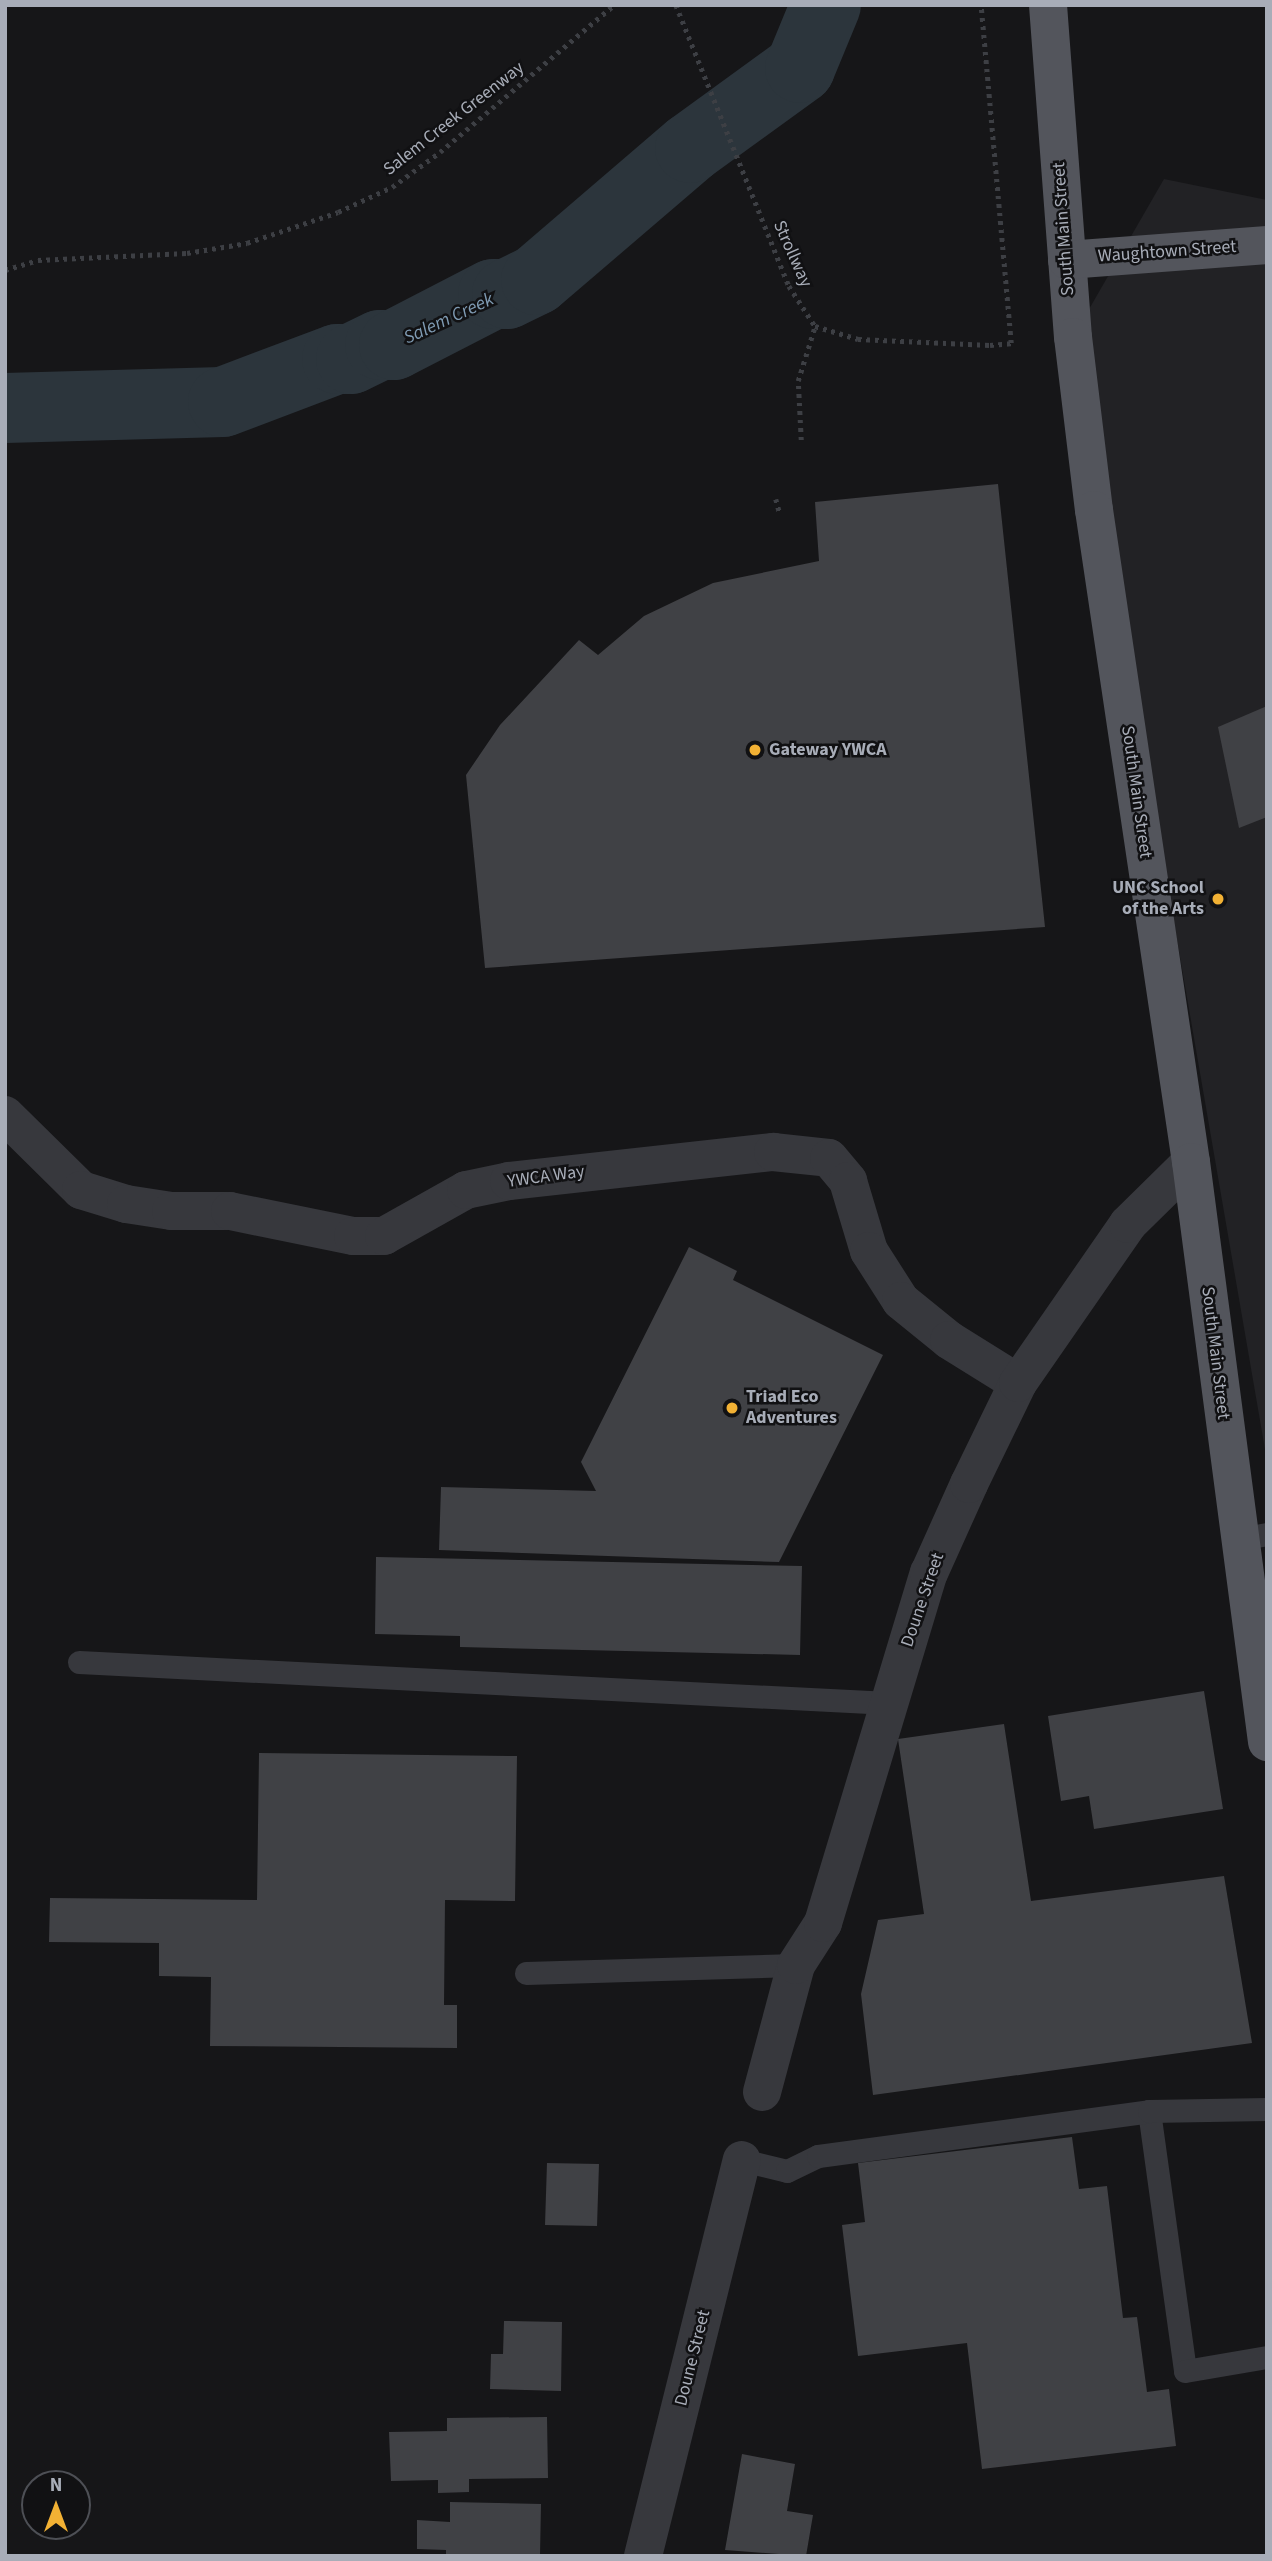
<!DOCTYPE html>
<html>
<head>
<meta charset="utf-8">
<style>
  body { margin:0 }
  #map { position:relative; width:1272px; height:2561px; overflow:hidden; background:#161618; font-family:"Source Sans 3",sans-serif }
  div>[style] { position:absolute }
  [style*='--x'] { left:calc(var(--x)*1px); top:calc(var(--y)*1px); width:calc(var(--w)*1px); rotate:calc(var(--a)*1deg) }
  .built>* { inset:0; background:#222225 }
  .river>* { height:70px; margin:-35px; padding:0 35px; transform-origin:35px; border-radius:35px; background:#2c353c }
  .building>* { inset:0; background:#404145 }
  .path>* { height:4.5px; margin-top:-2.25px; transform-origin:0; background:repeating-linear-gradient(90deg,#3d3f44 0 3.5px,transparent 0 8.5px) }
  .service>* { height:23px; margin:-11.5px; padding:0 11.5px; transform-origin:11.5px; border-radius:11.5px; background:#37383d }
  .minor>* { height:38px; margin:-19px; padding:0 19px; transform-origin:19px; border-radius:19px; background:#37383d }
  .primary>* { height:38px; margin:-19px; padding:0 19px; transform-origin:19px; border-radius:19px; background:#53555c }
  .dots>* { width:19px; height:19px; translate:-50% -50%; box-sizing:border-box; border:4px solid #111113; border-radius:50% }
  span { translate:-50% -50%; white-space:nowrap; text-align:center; line-height:1.15; -webkit-text-stroke:5px #111113; paint-order:stroke }
  .street-label { font-size:18px; color:#a8adb8 }
  .poi-label { font-size:18px; color:#a8adb8; font-weight:700 }
  .left { translate:0 -50%; text-align:left }
  .right { translate:-100% -50%; text-align:right }
  .water-label { font-size:19px; color:#7f9bb3; font-style:italic }
  .frame { position:absolute; inset:0; border:7px solid #a8adb8; pointer-events:none }
  .north { position:absolute; left:21px; top:2470px; width:70px; height:70px; box-sizing:border-box; background:#111113; border:2px solid #4d4f55; border-radius:50%; rotate:0deg; font-size:19px; font-weight:700; line-height:28px; text-align:center; color:#a8adb8 }
  .north::after { content:''; display:block; margin:auto; width:24px; height:32px; background:#f2b134; clip-path:polygon(50% 0,100% 100%,50% 72%,0 100%) }
</style>
</head>
<body>
<div id="map">
  <div class="built">
    <div style="clip-path:polygon(1164px 179px,1267px 200px,1267px 1461px,1073px 337px)"></div>
  </div>
  <div class="river">
    <div style="--x:5;--y:408;--w:218;--a:-1.6"></div>
    <div style="--x:223;--y:402;--w:122;--a:-20.7"></div>
    <div style="--x:337;--y:359;--w:14;--a:0"></div>
    <div style="--x:351;--y:359;--w:32;--a:-26"></div>
    <div style="--x:380;--y:345;--w:14;--a:0"></div>
    <div style="--x:394;--y:345;--w:111;--a:-27.3"></div>
    <div style="--x:493;--y:294;--w:14;--a:0"></div>
    <div style="--x:507;--y:294;--w:32;--a:-26"></div>
    <div style="--x:536;--y:280;--w:203;--a:-40.6"></div>
    <div style="--x:690;--y:148;--w:136;--a:-36"></div>
    <div style="--x:800;--y:68;--w:68;--a:-67.6"></div>
  </div>
  <div class="building">
    <div style="clip-path:polygon(998px 484px,1045px 927px,485px 968px,466px 775px,500px 725px,579px 640px,598px 655px,644px 616px,713px 583px,819px 561px,815px 502px)"></div>
    <div style="clip-path:polygon(1267px 706px,1267px 817px,1239px 828px,1218px 727px)"></div>
    <div style="clip-path:polygon(689px 1247px,737px 1271px,733px 1280px,883px 1355px,779px 1562px,439px 1550px,441px 1487px,596px 1491px,581px 1462px)"></div>
    <div style="clip-path:polygon(376px 1557px,802px 1566px,800px 1655px,460px 1647px,460px 1636px,375px 1634px)"></div>
    <div style="clip-path:polygon(1204px 1691px,1223px 1809px,1094px 1829px,1089px 1796px,1061px 1801px,1048px 1716px)"></div>
    <div style="clip-path:polygon(1004px 1724px,1031px 1901px,1224px 1876px,1252px 2043px,873px 2095px,861px 1994px,878px 1920px,924px 1914px,898px 1739px)"></div>
    <div style="clip-path:polygon(259px 1753px,517px 1756px,515px 1901px,445px 1900px,444px 2005px,457px 2005px,457px 2048px,210px 2046px,211px 1977px,159px 1976px,159px 1943px,49px 1942px,50px 1898px,257px 1900px)"></div>
    <div style="clip-path:polygon(1072px 2137px,1079px 2189px,1107px 2186px,1123px 2318px,1137px 2317px,1147px 2392px,1169px 2389px,1176px 2446px,982px 2469px,967px 2343px,858px 2356px,842px 2225px,865px 2222px,858px 2163px)"></div>
    <div style="clip-path:polygon(547px 2163px,599px 2164px,597px 2226px,545px 2225px)"></div>
    <div style="clip-path:polygon(504px 2321px,562px 2322px,561px 2391px,490px 2389px,491px 2354px,503px 2354px)"></div>
    <div style="clip-path:polygon(547px 2417px,548px 2478px,469px 2479px,469px 2492px,438px 2493px,438px 2480px,391px 2481px,389px 2432px,447px 2431px,447px 2418px)"></div>
    <div style="clip-path:polygon(742px 2454px,795px 2464px,787px 2511px,813px 2515px,806px 2556px,725px 2550px)"></div>
    <div style="clip-path:polygon(450px 2502px,541px 2504px,540px 2556px,446px 2556px,446px 2550px,417px 2549px,417px 2520px,450px 2522px)"></div>
  </div>
  <div class="path">
    <div style="--x:676;--y:5;--w:303;--a:68.1"></div>
    <div style="--x:789;--y:286;--w:48;--a:57"></div>
    <div style="--x:815;--y:326;--w:45;--a:16.8"></div>
    <div style="--x:858;--y:339;--w:132;--a:2.6"></div>
    <div style="--x:990;--y:345;--w:21;--a:-5"></div>
    <div style="--x:1011;--y:343;--w:339;--a:-95.1"></div>
    <div style="--x:5;--y:270;--w:34;--a:-17"></div>
    <div style="--x:38;--y:260;--w:149;--a:-2.7"></div>
    <div style="--x:187;--y:253;--w:61;--a:-9.5"></div>
    <div style="--x:247;--y:243;--w:96;--a:-18.8"></div>
    <div style="--x:338;--y:212;--w:60;--a:-24.8"></div>
    <div style="--x:392;--y:187;--w:59;--a:-36.1"></div>
    <div style="--x:440;--y:152;--w:228;--a:-40.2"></div>
    <div style="--x:801;--y:440;--w:59;--a:-92.9"></div>
    <div style="--x:798;--y:381;--w:58;--a:-72.8"></div>
    <div style="--x:776;--y:499;--w:16;--a:75"></div>
  </div>
  <div class="service">
    <div style="--x:1239;--y:1539;--w:28;--a:-10"></div>
    <div style="--x:79;--y:1662;--w:811;--a:2.9"></div>
    <div style="--x:526;--y:1973;--w:270;--a:-1.7"></div>
    <div style="--x:1149;--y:2111;--w:262;--a:82.1"></div>
    <div style="--x:1185;--y:2371;--w:83;--a:-9.7"></div>
    <div style="--x:742;--y:2160;--w:46;--a:13.7"></div>
    <div style="--x:787;--y:2171;--w:34;--a:-26"></div>
    <div style="--x:818;--y:2156;--w:334;--a:-7.7"></div>
    <div style="--x:1149;--y:2111;--w:118;--a:-1"></div>
  </div>
  <div class="minor">
    <div style="--x:5;--y:1115;--w:107;--a:44.6"></div>
    <div style="--x:81;--y:1190;--w:47;--a:17.3"></div>
    <div style="--x:126;--y:1204;--w:46;--a:8.8"></div>
    <div style="--x:171;--y:1211;--w:59;--a:0"></div>
    <div style="--x:230;--y:1211;--w:126;--a:11.5"></div>
    <div style="--x:353;--y:1236;--w:31;--a:0"></div>
    <div style="--x:384;--y:1236;--w:94;--a:-29.3"></div>
    <div style="--x:466;--y:1190;--w:44;--a:-11.8"></div>
    <div style="--x:509;--y:1181;--w:266;--a:-6.3"></div>
    <div style="--x:773;--y:1152;--w:56;--a:6.1"></div>
    <div style="--x:829;--y:1158;--w:30;--a:50"></div>
    <div style="--x:848;--y:1181;--w:73;--a:73.3"></div>
    <div style="--x:869;--y:1251;--w:59;--a:57.4"></div>
    <div style="--x:901;--y:1301;--w:62;--a:39.1"></div>
    <div style="--x:949;--y:1340;--w:81;--a:31.9"></div>
    <div style="--x:762;--y:2092;--w:131;--a:-75"></div>
    <div style="--x:796;--y:1965;--w:50;--a:-57.3"></div>
    <div style="--x:823;--y:1923;--w:366;--a:-73.2"></div>
    <div style="--x:929;--y:1573;--w:98;--a:-65.8"></div>
    <div style="--x:969;--y:1484;--w:112;--a:-64.1"></div>
    <div style="--x:1018;--y:1383;--w:193;--a:-55.3"></div>
    <div style="--x:1128;--y:1224;--w:88;--a:-44.5"></div>
    <div style="--x:643;--y:2556;--w:408;--a:-76"></div>
  </div>
  <div class="primary">
    <div style="--x:1048;--y:5;--w:333;--a:85.7"></div>
    <div style="--x:1073;--y:337;--w:174;--a:83.1"></div>
    <div style="--x:1094;--y:510;--w:659;--a:81.54"></div>
    <div style="--x:1191;--y:1162;--w:585;--a:82.53"></div>
    <div style="--x:1067;--y:260;--w:201;--a:-4.3"></div>
  </div>
  <div class="dots">
    <div style="left:755px;top:750px;background:#f2b134"></div>
    <div style="left:1218px;top:899px;background:#f2b134"></div>
    <div style="left:732px;top:1408px;background:#f2b134"></div>
  </div>
  <div class="street-label">
    <span style="left:454px;top:119px;rotate:-38deg">Salem Creek Greenway</span>
    <span style="left:1064px;top:229px;rotate:-94deg">South Main Street</span>
    <span style="left:1167px;top:252px;rotate:-4deg">Waughtown Street</span>
    <span style="left:792px;top:254px;rotate:66deg">Strollway</span>
    <span style="left:1136px;top:792px;rotate:82deg">South Main Street</span>
    <span style="left:546px;top:1177px;rotate:-8deg">YWCA Way</span>
    <span style="left:1215px;top:1353px;rotate:83deg">South Main Street</span>
    <span style="left:923px;top:1600px;rotate:-71deg">Doune Street</span>
    <span style="left:693px;top:2358px;rotate:-76deg">Doune Street</span>
  </div>
  <div class="poi-label">
    <span class="left" style="left:769px;top:750px">Gateway YWCA</span>
    <span class="right" style="left:1204px;top:899px">UNC School<br>of the Arts</span>
    <span class="left" style="left:746px;top:1408px">Triad Eco<br>Adventures</span>
  </div>
  <div class="water-label">
    <span style="left:449px;top:319px;rotate:-25deg">Salem Creek</span>
  </div>
  <div class="frame"></div>
  <div class="north">N</div>
</div>
</body>
</html>
